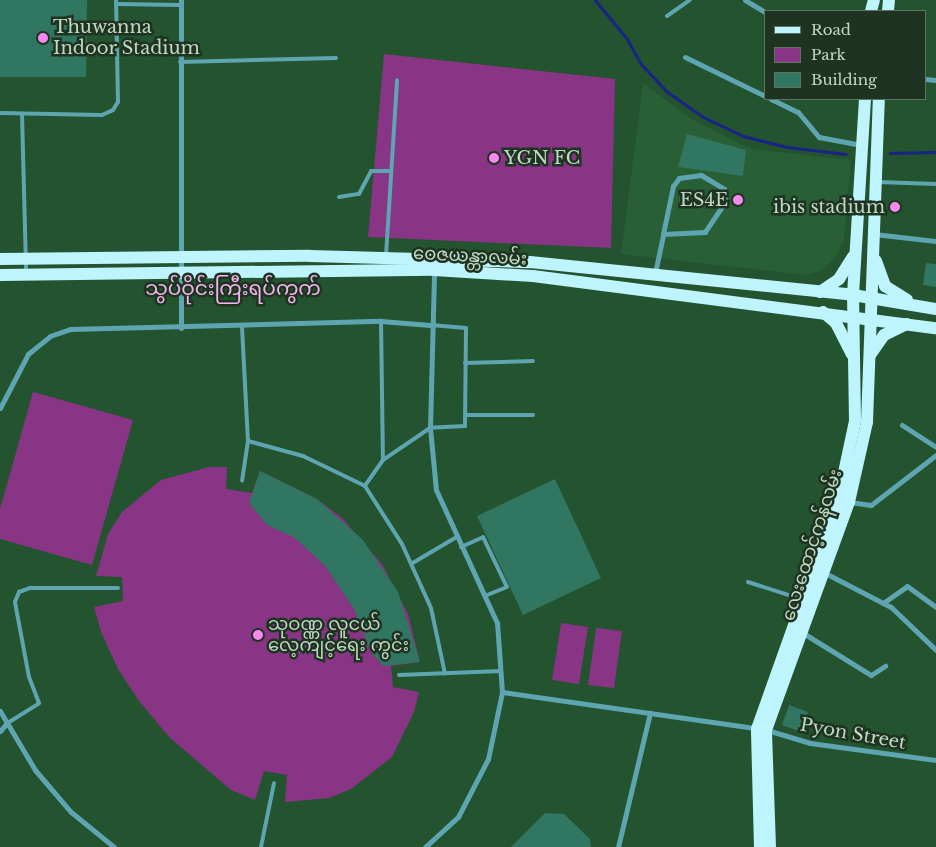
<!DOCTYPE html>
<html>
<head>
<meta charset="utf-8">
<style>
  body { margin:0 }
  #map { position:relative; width:936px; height:847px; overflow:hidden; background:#23532f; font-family:"Libre Baskerville","Noto Sans Myanmar",serif }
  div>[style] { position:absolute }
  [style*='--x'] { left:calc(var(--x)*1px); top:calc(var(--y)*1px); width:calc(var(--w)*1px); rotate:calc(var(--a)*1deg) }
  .built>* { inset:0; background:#285f35 }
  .green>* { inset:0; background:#873584 }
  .stream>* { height:3px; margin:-1.5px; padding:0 1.5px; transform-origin:1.5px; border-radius:1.5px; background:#182387 }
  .building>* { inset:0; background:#307660 }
  .service>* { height:4px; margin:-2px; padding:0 2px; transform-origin:2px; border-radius:2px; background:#5ea5b1 }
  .minor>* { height:5px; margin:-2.5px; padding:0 2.5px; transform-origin:2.5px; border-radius:2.5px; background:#5ea5b1 }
  .primary>* { height:12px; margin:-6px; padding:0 6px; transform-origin:6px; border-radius:6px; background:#bef4fd }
  .dots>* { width:14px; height:14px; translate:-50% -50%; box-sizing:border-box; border:2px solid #1f3322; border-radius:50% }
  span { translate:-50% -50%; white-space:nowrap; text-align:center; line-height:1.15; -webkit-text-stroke:5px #1f3322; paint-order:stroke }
  .poi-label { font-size:18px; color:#c0d9c3 }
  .left { translate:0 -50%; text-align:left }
  .right { translate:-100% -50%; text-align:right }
  .street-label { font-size:18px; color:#c0d9c3 }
  .quarter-label { font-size:20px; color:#f2b5ec }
  .legend { position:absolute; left:764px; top:10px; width:162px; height:90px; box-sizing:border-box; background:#1f3322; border:1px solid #5f7562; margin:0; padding:6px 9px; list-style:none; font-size:15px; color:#c0d9c3 }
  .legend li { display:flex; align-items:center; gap:10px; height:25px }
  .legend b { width:25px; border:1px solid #5f7562 }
</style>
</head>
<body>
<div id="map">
  <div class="built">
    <div style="clip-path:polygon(643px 83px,691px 119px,751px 149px,851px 160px,844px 240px,835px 258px,821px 271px,805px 275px,621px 254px)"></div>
  </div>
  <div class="green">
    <div style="clip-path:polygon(384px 54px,615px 79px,611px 248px,368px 237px)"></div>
    <div style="clip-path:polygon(33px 392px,133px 420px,92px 565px,0 539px,0 509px)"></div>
    <div style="clip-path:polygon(209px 467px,227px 467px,226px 489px,252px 493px,260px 471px,317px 499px,342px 518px,382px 564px,408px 614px,420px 662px,391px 666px,393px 687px,419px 692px,414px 712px,392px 757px,351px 789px,329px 798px,285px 802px,287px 775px,264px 771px,255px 800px,231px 790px,169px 737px,139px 701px,118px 669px,101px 632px,94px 607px,123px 601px,122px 577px,96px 576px,108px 534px,122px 512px,161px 480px)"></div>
    <div style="clip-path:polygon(561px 623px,588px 627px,579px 684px,552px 680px)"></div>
    <div style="clip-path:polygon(596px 628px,622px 631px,614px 688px,588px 685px)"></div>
  </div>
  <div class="stream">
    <div style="--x:595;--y:0;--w:50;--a:50.6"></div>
    <div style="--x:627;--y:39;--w:29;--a:61"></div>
    <div style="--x:641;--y:64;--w:37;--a:47"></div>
    <div style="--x:666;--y:91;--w:45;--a:35.1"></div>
    <div style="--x:703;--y:117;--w:44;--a:25.4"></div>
    <div style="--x:743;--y:136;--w:45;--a:14"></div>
    <div style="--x:787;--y:147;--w:59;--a:6.8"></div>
    <div style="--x:890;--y:153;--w:46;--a:-1.2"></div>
  </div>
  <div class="building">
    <div style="clip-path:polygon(0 0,87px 0,86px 77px,0 77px)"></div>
    <div style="clip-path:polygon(687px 134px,746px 150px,743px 176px,678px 167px)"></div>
    <div style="clip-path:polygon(926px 263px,936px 264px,936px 287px,923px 285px)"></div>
    <div style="clip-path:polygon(260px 471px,317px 499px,363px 540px,398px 592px,420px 662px,383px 666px,371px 652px,354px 609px,325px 566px,295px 538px,267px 525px,249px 503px)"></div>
    <div style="clip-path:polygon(555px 479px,601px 578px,523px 615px,477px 516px)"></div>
    <div style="clip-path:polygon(789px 705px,808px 712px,801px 732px,782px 725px)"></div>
    <div style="clip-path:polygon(545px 813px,564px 814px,590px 839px,591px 847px,511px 847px)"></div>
  </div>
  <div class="service">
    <div style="--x:116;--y:4;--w:65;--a:0.9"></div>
    <div style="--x:667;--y:16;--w:28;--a:-35"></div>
    <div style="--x:180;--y:62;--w:156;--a:-1.5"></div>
    <div style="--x:0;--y:113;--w:102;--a:1.1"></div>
    <div style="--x:102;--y:115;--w:12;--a:-24"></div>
    <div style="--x:113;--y:110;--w:9;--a:-58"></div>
    <div style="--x:118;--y:102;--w:102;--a:-91.1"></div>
    <div style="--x:22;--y:114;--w:158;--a:88.5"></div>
    <div style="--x:878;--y:182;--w:58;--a:2"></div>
    <div style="--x:339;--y:197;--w:20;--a:-9"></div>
    <div style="--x:359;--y:194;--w:26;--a:-62"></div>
    <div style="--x:371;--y:171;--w:20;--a:0"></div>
    <div style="--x:386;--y:256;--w:176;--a:-86.4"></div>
    <div style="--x:381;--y:321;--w:139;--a:89.2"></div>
    <div style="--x:431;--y:325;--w:35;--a:5"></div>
    <div style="--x:466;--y:328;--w:98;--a:90.6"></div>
    <div style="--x:465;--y:426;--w:35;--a:177"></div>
    <div style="--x:430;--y:428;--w:57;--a:145.8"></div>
    <div style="--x:383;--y:460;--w:32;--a:125"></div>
    <div style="--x:365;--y:486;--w:69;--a:57.5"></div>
    <div style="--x:402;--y:544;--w:70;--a:65.6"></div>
    <div style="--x:431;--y:608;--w:67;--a:78"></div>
    <div style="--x:242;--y:327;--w:114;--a:87"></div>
    <div style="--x:248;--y:441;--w:40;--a:98.5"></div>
    <div style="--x:465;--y:363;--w:68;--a:-1.7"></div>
    <div style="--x:465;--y:415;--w:68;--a:0"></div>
    <div style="--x:248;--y:441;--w:57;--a:15.3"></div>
    <div style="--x:303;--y:456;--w:69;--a:25.8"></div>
    <div style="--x:461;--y:547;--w:24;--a:-24"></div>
    <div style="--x:483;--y:537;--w:55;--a:64.4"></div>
    <div style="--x:507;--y:587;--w:22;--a:158"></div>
    <div style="--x:411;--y:564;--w:51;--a:-30.6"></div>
    <div style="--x:748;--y:582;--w:56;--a:17.8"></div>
    <div style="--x:399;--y:675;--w:102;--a:-2.2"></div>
    <div style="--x:6;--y:724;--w:39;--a:-32"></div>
    <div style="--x:39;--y:703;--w:28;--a:-111"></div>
    <div style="--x:29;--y:677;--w:76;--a:-100.6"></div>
    <div style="--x:15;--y:602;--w:11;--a:-68"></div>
    <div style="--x:19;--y:592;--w:12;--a:-20"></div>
    <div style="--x:30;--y:588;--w:88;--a:0"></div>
    <div style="--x:261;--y:847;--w:65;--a:-78.5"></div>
  </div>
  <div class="minor">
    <div style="--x:181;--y:0;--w:328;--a:90"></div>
    <div style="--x:745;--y:0;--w:23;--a:31"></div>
    <div style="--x:685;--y:57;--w:89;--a:26"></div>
    <div style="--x:925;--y:79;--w:11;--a:5"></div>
    <div style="--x:771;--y:99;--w:30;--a:26"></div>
    <div style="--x:798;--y:112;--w:33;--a:50"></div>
    <div style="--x:819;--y:137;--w:43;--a:10.8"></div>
    <div style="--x:874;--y:234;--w:62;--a:6.4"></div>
    <div style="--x:655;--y:273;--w:40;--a:-78"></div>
    <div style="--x:663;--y:234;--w:49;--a:-78.2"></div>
    <div style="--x:673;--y:186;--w:10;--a:-53"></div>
    <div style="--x:679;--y:178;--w:22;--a:-8"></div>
    <div style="--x:701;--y:175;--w:27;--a:31"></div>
    <div style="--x:724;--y:189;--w:13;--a:86"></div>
    <div style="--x:725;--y:202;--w:36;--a:124"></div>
    <div style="--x:705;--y:232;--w:42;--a:177.3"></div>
    <div style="--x:0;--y:408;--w:61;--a:-62.6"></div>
    <div style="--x:28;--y:354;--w:28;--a:-39"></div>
    <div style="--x:50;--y:336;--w:21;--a:-19"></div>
    <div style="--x:70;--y:329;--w:311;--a:-1.5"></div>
    <div style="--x:381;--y:321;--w:49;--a:4.7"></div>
    <div style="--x:902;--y:425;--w:40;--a:32.9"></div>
    <div style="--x:849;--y:502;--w:22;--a:8"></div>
    <div style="--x:871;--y:505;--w:82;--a:-37.6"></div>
    <div style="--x:825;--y:573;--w:74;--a:27.3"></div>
    <div style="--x:891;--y:607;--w:62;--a:43.7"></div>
    <div style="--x:883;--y:603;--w:29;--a:-35"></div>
    <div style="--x:907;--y:586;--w:36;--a:36"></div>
    <div style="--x:803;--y:633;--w:80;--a:31.7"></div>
    <div style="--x:871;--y:675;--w:17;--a:-33"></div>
    <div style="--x:502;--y:692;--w:257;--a:8.1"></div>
    <div style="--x:0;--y:711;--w:69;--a:59.3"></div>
    <div style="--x:35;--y:770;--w:55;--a:49.4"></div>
    <div style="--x:71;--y:812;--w:55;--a:39.1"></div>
    <div style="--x:767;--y:730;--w:45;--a:16.8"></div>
    <div style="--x:810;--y:743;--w:127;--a:7.7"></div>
    <div style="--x:0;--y:731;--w:9;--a:-49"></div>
    <div style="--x:425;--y:847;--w:45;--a:-42.3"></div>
    <div style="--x:458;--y:817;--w:65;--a:-62.7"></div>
    <div style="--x:488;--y:759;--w:68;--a:-78.2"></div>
    <div style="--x:502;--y:692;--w:69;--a:-94.1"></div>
    <div style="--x:497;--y:623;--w:146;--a:-114.6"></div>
    <div style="--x:436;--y:490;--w:62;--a:-95.5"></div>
    <div style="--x:430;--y:428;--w:158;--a:-88.5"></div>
    <div style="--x:618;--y:847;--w:138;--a:-76.6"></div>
  </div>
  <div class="primary">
    <div style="--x:871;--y:11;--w:11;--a:-75"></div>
    <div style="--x:888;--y:11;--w:11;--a:-85"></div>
    <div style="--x:0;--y:259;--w:310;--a:-0.6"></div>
    <div style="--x:310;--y:256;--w:220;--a:1.6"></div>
    <div style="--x:530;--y:262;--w:325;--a:5.8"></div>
    <div style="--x:853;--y:295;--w:84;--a:9.6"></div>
    <div style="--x:876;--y:261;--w:27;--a:70"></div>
    <div style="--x:885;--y:286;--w:26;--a:32"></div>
    <div style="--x:0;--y:275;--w:434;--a:-0.7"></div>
    <div style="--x:434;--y:270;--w:99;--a:3.5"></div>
    <div style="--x:533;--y:276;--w:406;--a:7.4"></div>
    <div style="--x:820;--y:292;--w:23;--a:-34"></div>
    <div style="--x:839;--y:279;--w:26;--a:-58"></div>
    <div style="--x:823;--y:312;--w:17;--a:40"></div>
    <div style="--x:836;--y:323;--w:35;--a:63"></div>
    <div style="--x:870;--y:355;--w:24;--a:-55"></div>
    <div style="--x:884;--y:335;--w:25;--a:-26"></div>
    <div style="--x:760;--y:847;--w:118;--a:-91.5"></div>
    <div style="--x:757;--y:729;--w:242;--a:-70.4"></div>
    <div style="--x:838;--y:501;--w:82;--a:-78"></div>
    <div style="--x:855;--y:421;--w:126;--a:-90.9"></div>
    <div style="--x:853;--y:295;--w:196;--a:-86.5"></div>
    <div style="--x:770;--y:847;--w:117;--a:-92"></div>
    <div style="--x:766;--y:730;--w:243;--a:-70"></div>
    <div style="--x:849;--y:502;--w:82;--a:-77.3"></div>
    <div style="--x:867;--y:422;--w:323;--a:-87.9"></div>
  </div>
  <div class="dots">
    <div style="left:43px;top:38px;background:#f589ef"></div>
    <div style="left:494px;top:158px;background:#f589ef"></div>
    <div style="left:738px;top:200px;background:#f589ef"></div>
    <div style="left:895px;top:207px;background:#f589ef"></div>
    <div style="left:258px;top:635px;background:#f589ef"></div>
  </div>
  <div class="poi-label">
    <span class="left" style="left:53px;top:38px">Thuwanna<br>Indoor Stadium</span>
    <span class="left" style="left:504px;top:158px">YGN FC</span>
    <span class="right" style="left:728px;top:200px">ES4E</span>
    <span class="right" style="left:885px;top:207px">ibis stadium</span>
    <span class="left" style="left:268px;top:635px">သုဝဏ္ဏ လူငယ်<br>လေ့ကျင့်ရေး ကွင်း</span>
  </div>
  <div class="street-label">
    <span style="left:470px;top:256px;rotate:3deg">ဝေဇယန္တာလမ်း</span>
    <span style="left:812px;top:545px;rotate:-72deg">လေးထောင့်ကန်လမ်း</span>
    <span style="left:853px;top:734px;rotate:10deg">Pyon Street</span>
  </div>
  <div class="quarter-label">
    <span style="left:233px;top:288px">သွပ်ဝိုင်းကြီးရပ်ကွက်</span>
  </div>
  <ul class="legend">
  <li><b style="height:6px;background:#bef4fd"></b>Road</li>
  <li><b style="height:14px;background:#873584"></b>Park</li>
  <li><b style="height:14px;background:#307660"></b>Building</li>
  </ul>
</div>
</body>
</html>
